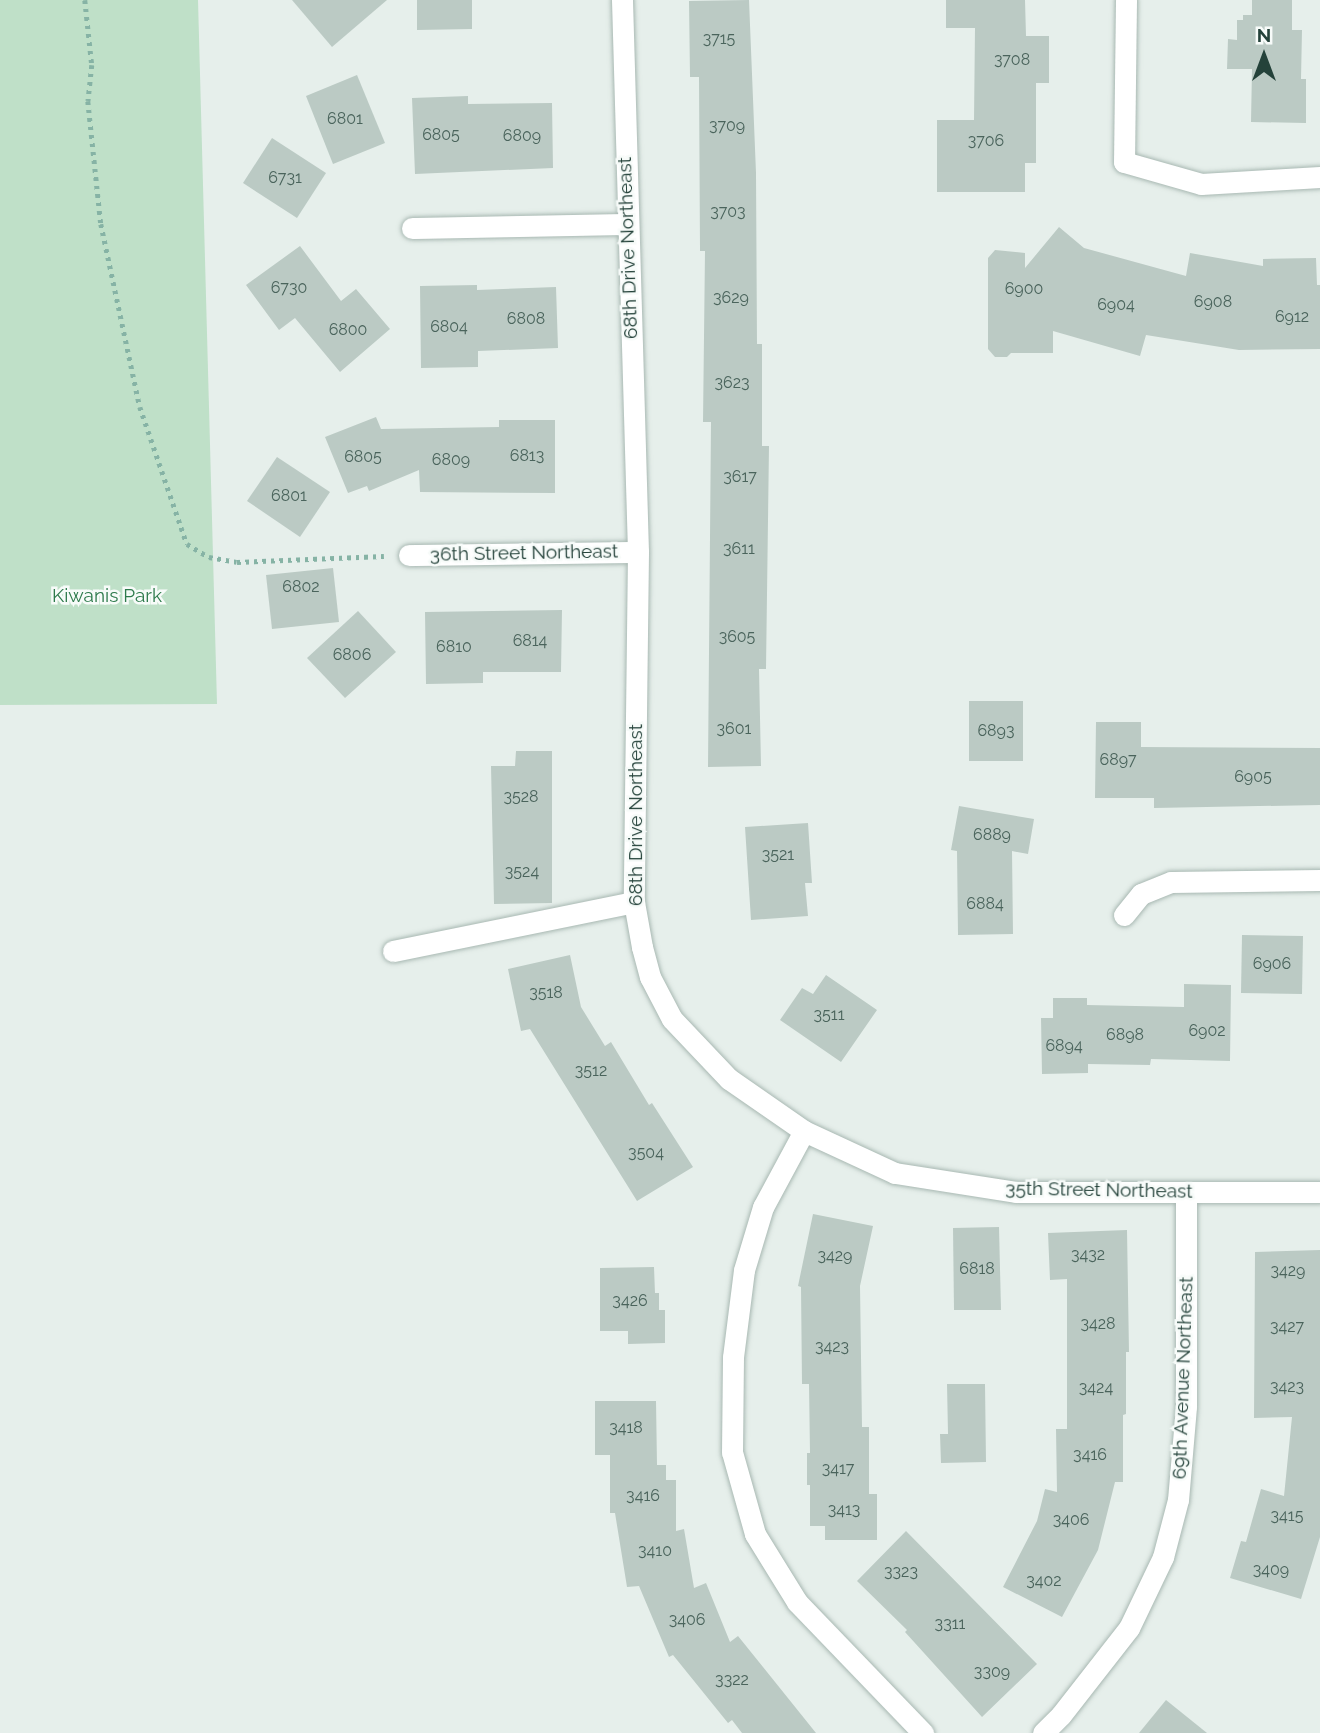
<!DOCTYPE html>
<html>
<head>
<meta charset="utf-8">
<style>
  body { margin:0 }
  #map { position:relative; width:1320px; height:1733px; overflow:hidden; background:#e6efeb; font-family:Raleway,sans-serif }
  div>[style] { position:absolute }
  [style*='--x'] { left:calc(var(--x)*1px); top:calc(var(--y)*1px); width:calc(var(--w)*1px); rotate:calc(var(--a)*1deg) }
  .green>* { inset:0; background:#bfe0c8 }
  .building>* { inset:0; background:#bbcac4 }
  .path>* { height:4.5px; margin-top:-2.25px; transform-origin:0; background:repeating-linear-gradient(90deg,#86b3a5 0 3.5px,transparent 0 8.5px) }
  .roads { filter:drop-shadow(0 0 2px #a8b8b2) drop-shadow(0 0 2px #a8b8b2) }
  .minor>* { height:21px; margin:-10.5px; padding:0 10.5px; transform-origin:10.5px; border-radius:10.5px; background:#fff }
  span { translate:-50% -50%; white-space:nowrap; text-align:center; line-height:1.15; -webkit-text-stroke:5px #f7fbf9; paint-order:stroke }
  .number-label { font-size:16px; color:#4a645c }
  .number-label span { -webkit-text-stroke-width:0 }
  .street-label { font-size:19px; color:#24423a }
  .park-label { font-size:19px; color:#2d7a4b }
  .north { position:absolute; left:1229px; top:21px; width:70px; height:70px; -webkit-text-stroke:5px #f7fbf9; paint-order:stroke; rotate:0deg; font-size:19px; font-weight:700; line-height:28px; text-align:center; color:#24423a }
  .north::after { content:''; display:block; margin:auto; width:24px; height:32px; background:#24423a; clip-path:polygon(50% 0,100% 100%,50% 72%,0 100%) }
</style>
</head>
<body>
<div id="map">
  <div class="green">
    <div style="clip-path:polygon(0 0,198px 0,217px 704px,0 705px)"></div>
  </div>
  <div class="building">
    <div style="clip-path:polygon(292px 0,387px 0,332px 47px)"></div>
    <div style="clip-path:polygon(417px 0,472px 0,472px 29px,417px 30px)"></div>
    <div style="clip-path:polygon(749px 0,756px 173px,757px 344px,762px 344px,762px 446px,769px 446px,766px 669px,759px 669px,761px 766px,708px 767px,711px 422px,703px 422px,705px 251px,700px 251px,699px 77px,690px 77px,689px 1px)"></div>
    <div style="clip-path:polygon(946px 0,1025px 0,1026px 36px,1049px 36px,1049px 83px,1036px 83px,1036px 163px,1025px 163px,1025px 192px,937px 192px,937px 120px,974px 120px,975px 28px,946px 28px)"></div>
    <div style="clip-path:polygon(1252px 0,1292px 0,1292px 30px,1302px 30px,1301px 79px,1306px 79px,1306px 123px,1251px 122px,1252px 69px,1227px 69px,1228px 39px,1237px 40px,1237px 20px,1243px 20px,1243px 15px,1252px 15px)"></div>
    <div style="clip-path:polygon(357px 75px,385px 143px,333px 164px,306px 96px)"></div>
    <div style="clip-path:polygon(468px 96px,468px 104px,552px 103px,553px 168px,415px 174px,412px 98px)"></div>
    <div style="clip-path:polygon(272px 138px,326px 173px,297px 218px,243px 183px)"></div>
    <div style="clip-path:polygon(1059px 227px,1084px 248px,1186px 276px,1190px 253px,1263px 266px,1263px 259px,1316px 258px,1317px 285px,1320px 285px,1320px 349px,1239px 350px,1146px 335px,1140px 356px,1053px 331px,1053px 353px,1011px 353px,1007px 357px,995px 357px,988px 349px,988px 258px,995px 250px,1025px 253px,1025px 268px)"></div>
    <div style="clip-path:polygon(300px 246px,341px 301px,356px 289px,390px 329px,340px 372px,295px 318px,279px 330px,246px 285px)"></div>
    <div style="clip-path:polygon(477px 285px,477px 290px,556px 287px,558px 348px,478px 351px,478px 367px,421px 368px,420px 286px)"></div>
    <div style="clip-path:polygon(376px 417px,381px 429px,499px 427px,499px 420px,555px 420px,555px 493px,420px 492px,419px 470px,369px 491px,367px 486px,348px 493px,325px 437px)"></div>
    <div style="clip-path:polygon(277px 457px,330px 492px,300px 537px,247px 501px)"></div>
    <div style="clip-path:polygon(333px 568px,339px 622px,272px 629px,266px 575px)"></div>
    <div style="clip-path:polygon(562px 610px,561px 672px,483px 672px,483px 683px,426px 684px,425px 612px)"></div>
    <div style="clip-path:polygon(358px 611px,396px 652px,345px 698px,307px 658px)"></div>
    <div style="clip-path:polygon(969px 701px,1023px 701px,1023px 761px,969px 761px)"></div>
    <div style="clip-path:polygon(1096px 722px,1141px 722px,1141px 747px,1320px 748px,1320px 805px,1154px 808px,1154px 798px,1095px 798px)"></div>
    <div style="clip-path:polygon(516px 751px,552px 751px,552px 903px,494px 904px,491px 766px,515px 766px)"></div>
    <div style="clip-path:polygon(959px 806px,1034px 819px,1028px 854px,1012px 851px,1013px 934px,958px 935px,957px 851px,951px 850px)"></div>
    <div style="clip-path:polygon(808px 823px,812px 883px,805px 883px,808px 916px,751px 920px,745px 827px)"></div>
    <div style="clip-path:polygon(1242px 935px,1303px 936px,1302px 994px,1241px 993px)"></div>
    <div style="clip-path:polygon(570px 955px,581px 1007px,605px 1046px,611px 1042px,649px 1105px,652px 1103px,693px 1167px,637px 1201px,530px 1029px,521px 1031px,508px 969px)"></div>
    <div style="clip-path:polygon(826px 975px,877px 1010px,841px 1062px,780px 1020px,802px 988px,813px 994px)"></div>
    <div style="clip-path:polygon(1184px 984px,1231px 985px,1230px 1061px,1151px 1059px,1150px 1065px,1088px 1064px,1088px 1073px,1042px 1074px,1041px 1018px,1053px 1018px,1053px 998px,1087px 998px,1087px 1005px,1184px 1007px)"></div>
    <div style="clip-path:polygon(813px 1214px,873px 1226px,860px 1286px,862px 1427px,869px 1427px,869px 1494px,877px 1494px,877px 1540px,825px 1540px,825px 1526px,810px 1526px,810px 1485px,807px 1485px,807px 1453px,810px 1453px,809px 1384px,802px 1384px,801px 1287px,798px 1286px)"></div>
    <div style="clip-path:polygon(999px 1227px,1001px 1310px,954px 1310px,953px 1228px)"></div>
    <div style="clip-path:polygon(1127px 1230px,1129px 1352px,1126px 1352px,1126px 1414px,1123px 1415px,1123px 1482px,1115px 1482px,1098px 1550px,1062px 1617px,1003px 1587px,1037px 1521px,1045px 1489px,1057px 1492px,1056px 1429px,1067px 1429px,1067px 1279px,1050px 1280px,1048px 1233px)"></div>
    <div style="clip-path:polygon(1320px 1250px,1320px 1537px,1301px 1599px,1230px 1578px,1241px 1541px,1246px 1542px,1261px 1489px,1284px 1496px,1292px 1417px,1254px 1418px,1255px 1252px)"></div>
    <div style="clip-path:polygon(654px 1267px,655px 1293px,659px 1293px,659px 1310px,665px 1310px,665px 1343px,628px 1344px,628px 1331px,600px 1331px,600px 1268px)"></div>
    <div style="clip-path:polygon(947px 1384px,985px 1384px,986px 1462px,941px 1463px,940px 1434px,948px 1434px)"></div>
    <div style="clip-path:polygon(595px 1401px,656px 1401px,657px 1465px,666px 1465px,666px 1480px,676px 1480px,676px 1531px,684px 1529px,694px 1588px,706px 1583px,730px 1642px,738px 1636px,816px 1733px,742px 1733px,732px 1720px,728px 1723px,673px 1655px,669px 1657px,639px 1586px,627px 1587px,615px 1513px,610px 1513px,610px 1455px,595px 1455px)"></div>
    <div style="clip-path:polygon(906px 1531px,1037px 1664px,982px 1717px,905px 1632px,907px 1630px,857px 1581px)"></div>
    <div style="clip-path:polygon(1166px 1700px,1207px 1733px,1139px 1733px)"></div>
  </div>
  <div class="path">
    <div style="--x:85;--y:0;--w:65;--a:83.9"></div>
    <div style="--x:92;--y:65;--w:36;--a:96"></div>
    <div style="--x:88;--y:101;--w:124;--a:84"></div>
    <div style="--x:101;--y:224;--w:187;--a:78"></div>
    <div style="--x:140;--y:407;--w:145;--a:71.1"></div>
    <div style="--x:187;--y:544;--w:26;--a:31"></div>
    <div style="--x:209;--y:557;--w:28;--a:10"></div>
    <div style="--x:237;--y:562;--w:147;--a:-2.3"></div>
  </div>
  <div class="roads">
    <div class="minor">
      <div style="--x:622;--y:0;--w:552;--a:88.34"></div>
      <div style="--x:638;--y:552;--w:350;--a:90.7"></div>
      <div style="--x:634;--y:902;--w:46;--a:79.9"></div>
      <div style="--x:642;--y:947;--w:31;--a:75"></div>
      <div style="--x:650;--y:977;--w:47;--a:62.4"></div>
      <div style="--x:672;--y:1019;--w:83;--a:46.5"></div>
      <div style="--x:729;--y:1079;--w:91;--a:34.7"></div>
      <div style="--x:804;--y:1131;--w:86;--a:118.3"></div>
      <div style="--x:763;--y:1207;--w:66;--a:106.8"></div>
      <div style="--x:744;--y:1270;--w:88;--a:97.2"></div>
      <div style="--x:733;--y:1357;--w:95;--a:90.6"></div>
      <div style="--x:732;--y:1452;--w:85;--a:74.3"></div>
      <div style="--x:755;--y:1534;--w:80;--a:58.3"></div>
      <div style="--x:797;--y:1602;--w:182;--a:46.1"></div>
      <div style="--x:1126;--y:0;--w:162;--a:90.7"></div>
      <div style="--x:1124;--y:162;--w:80;--a:15.9"></div>
      <div style="--x:1201;--y:184;--w:119;--a:-3.4"></div>
      <div style="--x:412;--y:228;--w:215;--a:-1.1"></div>
      <div style="--x:409;--y:555;--w:229;--a:-0.8"></div>
      <div style="--x:1124;--y:915;--w:27;--a:-51"></div>
      <div style="--x:1141;--y:894;--w:32;--a:-22"></div>
      <div style="--x:1171;--y:882;--w:149;--a:-0.8"></div>
      <div style="--x:393;--y:951;--w:246;--a:-11.5"></div>
      <div style="--x:804;--y:1131;--w:100;--a:24.8"></div>
      <div style="--x:895;--y:1173;--w:122;--a:8.9"></div>
      <div style="--x:1016;--y:1192;--w:304;--a:0"></div>
      <div style="--x:1043;--y:1733;--w:25;--a:-45"></div>
      <div style="--x:1061;--y:1715;--w:110;--a:-52"></div>
      <div style="--x:1129;--y:1628;--w:79;--a:-64.4"></div>
      <div style="--x:1163;--y:1557;--w:59;--a:-75.3"></div>
      <div style="--x:1178;--y:1500;--w:94;--a:-85.1"></div>
      <div style="--x:1186;--y:1406;--w:214;--a:-90"></div>
    </div>
  </div>
  <div class="number-label">
    <span style="left:719px;top:39px">3715</span>
    <span style="left:1012px;top:60px">3708</span>
    <span style="left:345px;top:119px">6801</span>
    <span style="left:727px;top:126px">3709</span>
    <span style="left:441px;top:135px">6805</span>
    <span style="left:522px;top:136px">6809</span>
    <span style="left:986px;top:141px">3706</span>
    <span style="left:285px;top:178px">6731</span>
    <span style="left:728px;top:212px">3703</span>
    <span style="left:289px;top:288px">6730</span>
    <span style="left:1024px;top:289px">6900</span>
    <span style="left:731px;top:298px">3629</span>
    <span style="left:1213px;top:302px">6908</span>
    <span style="left:1116px;top:305px">6904</span>
    <span style="left:1292px;top:317px">6912</span>
    <span style="left:526px;top:319px">6808</span>
    <span style="left:449px;top:327px">6804</span>
    <span style="left:348px;top:330px">6800</span>
    <span style="left:732px;top:383px">3623</span>
    <span style="left:527px;top:456px">6813</span>
    <span style="left:363px;top:457px">6805</span>
    <span style="left:451px;top:460px">6809</span>
    <span style="left:740px;top:477px">3617</span>
    <span style="left:289px;top:496px">6801</span>
    <span style="left:739px;top:549px">3611</span>
    <span style="left:301px;top:587px">6802</span>
    <span style="left:737px;top:637px">3605</span>
    <span style="left:530px;top:641px">6814</span>
    <span style="left:454px;top:647px">6810</span>
    <span style="left:352px;top:655px">6806</span>
    <span style="left:734px;top:729px">3601</span>
    <span style="left:996px;top:731px">6893</span>
    <span style="left:1118px;top:760px">6897</span>
    <span style="left:1253px;top:777px">6905</span>
    <span style="left:521px;top:797px">3528</span>
    <span style="left:992px;top:835px">6889</span>
    <span style="left:778px;top:855px">3521</span>
    <span style="left:522px;top:872px">3524</span>
    <span style="left:985px;top:904px">6884</span>
    <span style="left:1272px;top:964px">6906</span>
    <span style="left:546px;top:993px">3518</span>
    <span style="left:829px;top:1015px">3511</span>
    <span style="left:1207px;top:1031px">6902</span>
    <span style="left:1125px;top:1035px">6898</span>
    <span style="left:1064px;top:1046px">6894</span>
    <span style="left:591px;top:1071px">3512</span>
    <span style="left:646px;top:1153px">3504</span>
    <span style="left:1088px;top:1255px">3432</span>
    <span style="left:835px;top:1256px">3429</span>
    <span style="left:977px;top:1269px">6818</span>
    <span style="left:1288px;top:1271px">3429</span>
    <span style="left:630px;top:1301px">3426</span>
    <span style="left:1098px;top:1324px">3428</span>
    <span style="left:1287px;top:1327px">3427</span>
    <span style="left:832px;top:1347px">3423</span>
    <span style="left:1287px;top:1387px">3423</span>
    <span style="left:1096px;top:1388px">3424</span>
    <span style="left:626px;top:1428px">3418</span>
    <span style="left:1090px;top:1455px">3416</span>
    <span style="left:838px;top:1469px">3417</span>
    <span style="left:643px;top:1496px">3416</span>
    <span style="left:844px;top:1510px">3413</span>
    <span style="left:1287px;top:1516px">3415</span>
    <span style="left:1071px;top:1520px">3406</span>
    <span style="left:655px;top:1551px">3410</span>
    <span style="left:1271px;top:1570px">3409</span>
    <span style="left:901px;top:1572px">3323</span>
    <span style="left:1044px;top:1581px">3402</span>
    <span style="left:687px;top:1620px">3406</span>
    <span style="left:950px;top:1624px">3311</span>
    <span style="left:992px;top:1672px">3309</span>
    <span style="left:732px;top:1680px">3322</span>
  </div>
  <div class="street-label">
    <span style="left:628px;top:248px;rotate:-92deg">68th Drive Northeast</span>
    <span style="left:524px;top:553px;rotate:-1deg">36th Street Northeast</span>
    <span style="left:636px;top:815px;rotate:-90deg">68th Drive Northeast</span>
    <span style="left:1099px;top:1190px;rotate:1deg">35th Street Northeast</span>
    <span style="left:1183px;top:1378px;rotate:-88deg">69th Avenue Northeast</span>
  </div>
  <div class="park-label">
    <span style="left:107px;top:596px">Kiwanis Park</span>
  </div>
  <div class="north">N</div>
</div>
</body>
</html>
